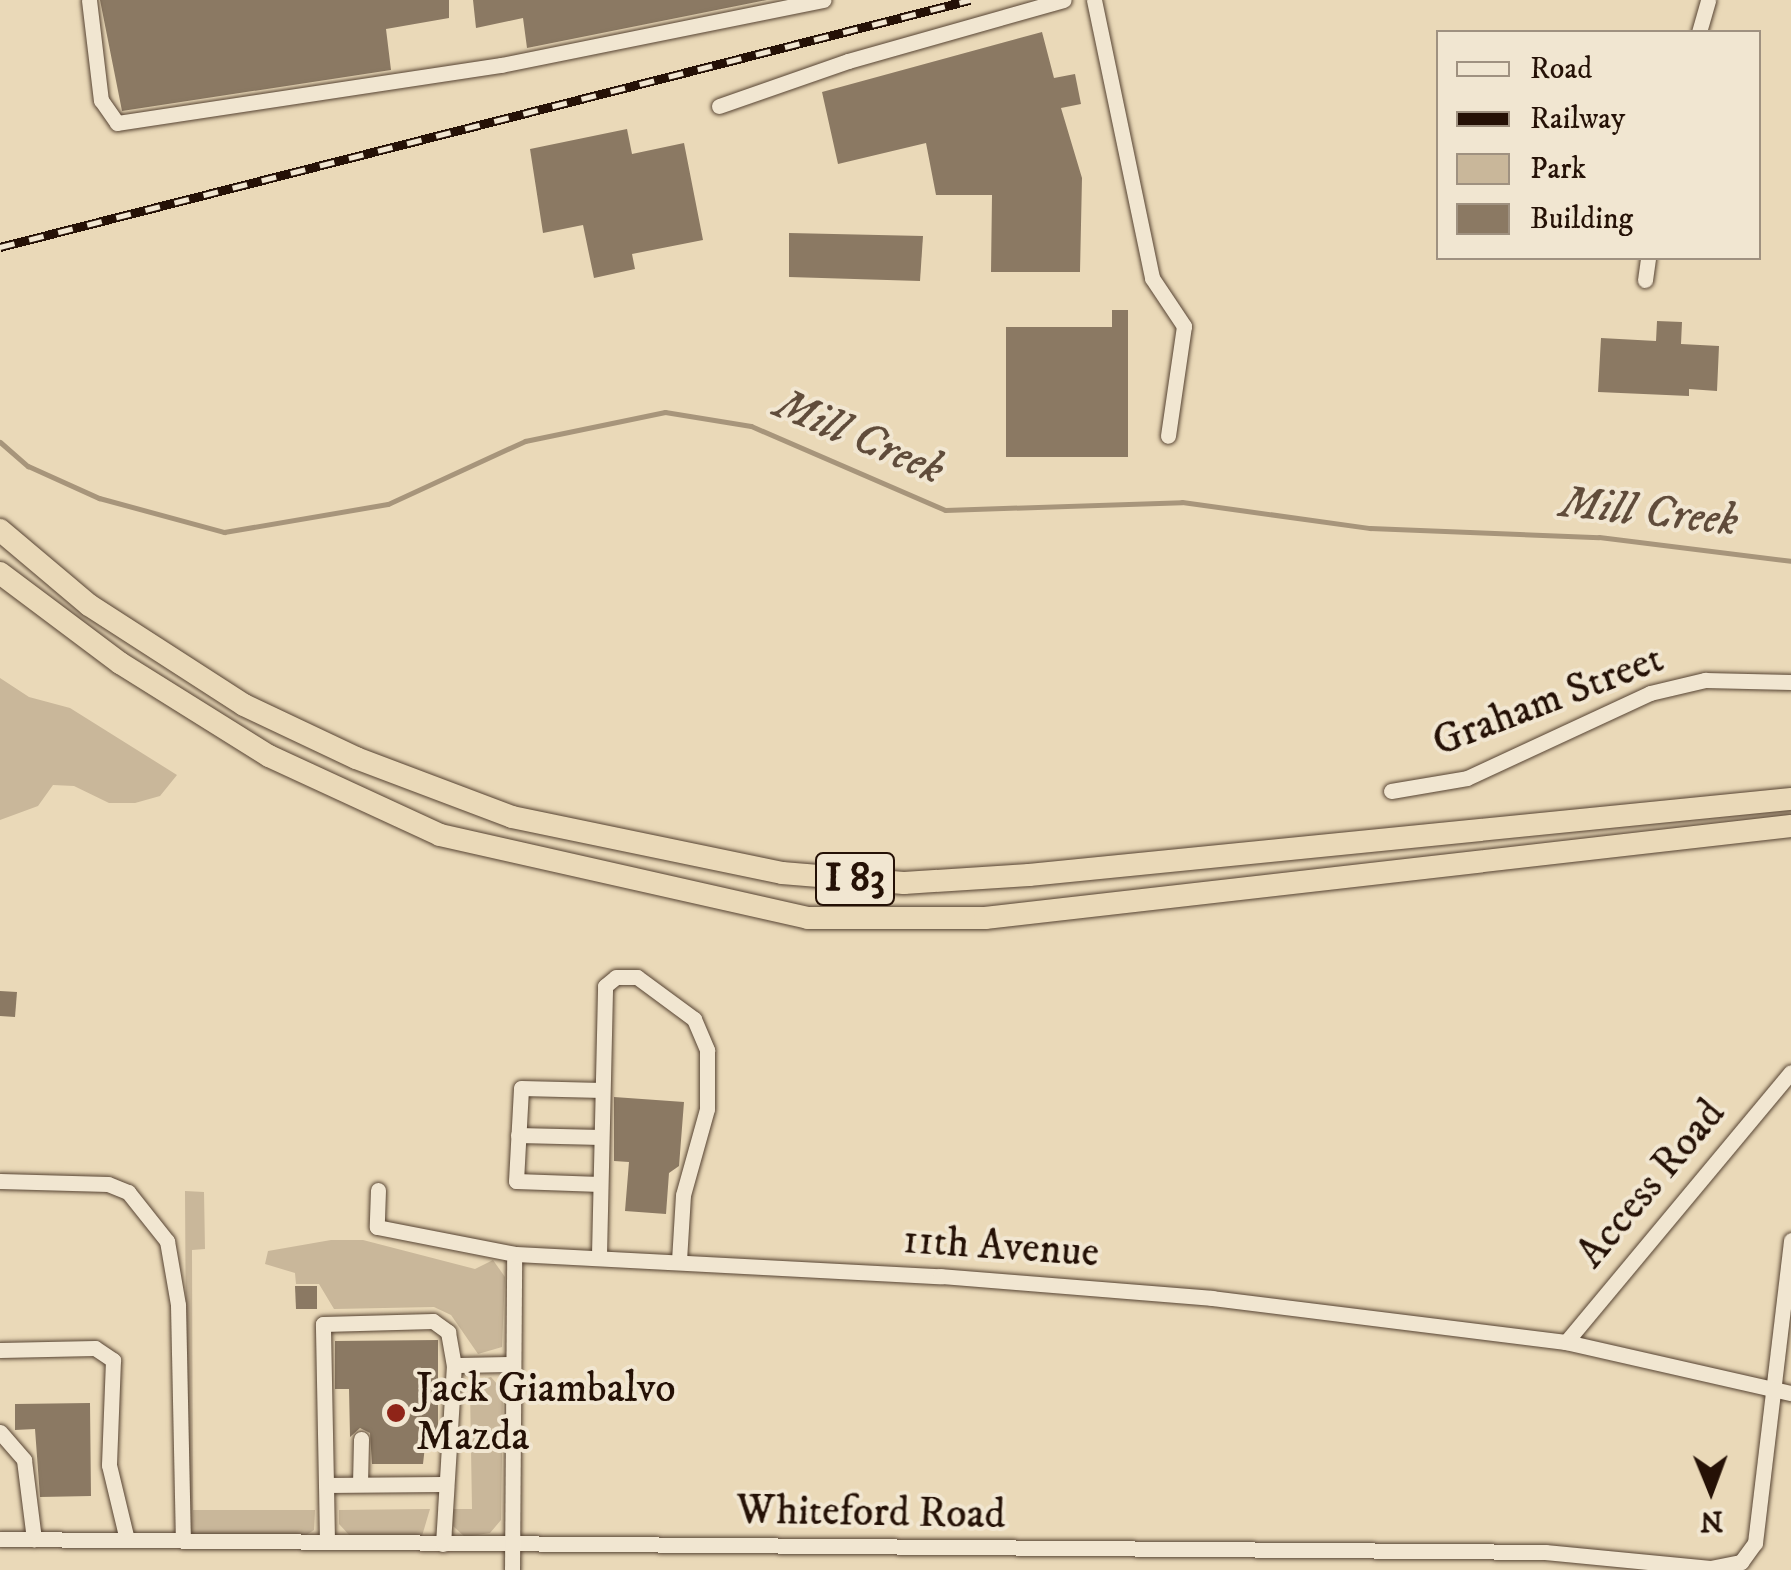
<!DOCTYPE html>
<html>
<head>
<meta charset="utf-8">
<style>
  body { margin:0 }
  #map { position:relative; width:1791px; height:1570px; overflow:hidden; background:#ead9b8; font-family:"IM FELL DW Pica",serif }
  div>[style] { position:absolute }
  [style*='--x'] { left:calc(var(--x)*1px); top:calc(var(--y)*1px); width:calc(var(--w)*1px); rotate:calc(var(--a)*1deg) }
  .green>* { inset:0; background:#c9b79a }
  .stream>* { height:5px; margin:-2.5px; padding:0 2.5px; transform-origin:2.5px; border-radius:2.5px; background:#a7957b }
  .building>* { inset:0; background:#8b7963 }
  .roads { filter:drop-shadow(0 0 2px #564332) drop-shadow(0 0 2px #564332) }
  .minor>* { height:15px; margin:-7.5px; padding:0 7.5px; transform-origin:7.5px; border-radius:7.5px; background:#f1e6d1 }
  .highway>* { height:22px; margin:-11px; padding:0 11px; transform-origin:11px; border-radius:11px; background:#ead9b8 }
  .rail>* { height:9px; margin-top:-4.5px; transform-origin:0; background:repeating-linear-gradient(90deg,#f1e6d1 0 15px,#251106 0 30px); box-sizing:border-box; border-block:2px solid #251106 }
  .dots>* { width:28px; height:28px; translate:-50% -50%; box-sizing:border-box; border:5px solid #f1e6d1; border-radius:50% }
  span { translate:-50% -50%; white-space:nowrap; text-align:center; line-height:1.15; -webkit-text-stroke:8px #f1e6d1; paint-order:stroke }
  .shield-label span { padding:2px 8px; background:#f1e6d1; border:2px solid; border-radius:8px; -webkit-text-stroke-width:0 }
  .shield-label { font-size:40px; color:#251106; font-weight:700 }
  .street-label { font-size:42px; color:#251106 }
  .poi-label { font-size:42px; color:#251106 }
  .left { translate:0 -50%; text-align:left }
  .water-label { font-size:45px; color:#604c3b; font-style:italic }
  .legend { position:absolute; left:1436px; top:30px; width:325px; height:230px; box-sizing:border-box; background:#f1e6d1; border:2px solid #9f9180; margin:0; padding:12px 18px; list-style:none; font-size:30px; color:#251106 }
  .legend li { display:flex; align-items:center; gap:20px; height:50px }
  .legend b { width:50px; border:2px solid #9f9180 }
  .north { position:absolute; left:1661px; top:1440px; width:100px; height:100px; -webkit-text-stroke:8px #f1e6d1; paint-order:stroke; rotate:179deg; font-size:28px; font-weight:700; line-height:40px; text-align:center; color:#251106 }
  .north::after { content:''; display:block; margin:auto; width:35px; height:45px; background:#251106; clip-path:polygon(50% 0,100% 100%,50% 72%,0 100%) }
</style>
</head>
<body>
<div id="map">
  <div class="green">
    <div style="clip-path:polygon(0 678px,29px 697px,70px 708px,177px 775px,160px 796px,135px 803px,109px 803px,74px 786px,53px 785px,38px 806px,0 820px)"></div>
    <div style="clip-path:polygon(185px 1191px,204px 1192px,205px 1249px,192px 1250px,193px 1510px,315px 1510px,314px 1530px,303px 1537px,194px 1537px,187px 1522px)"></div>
    <div style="clip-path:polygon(331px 1240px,363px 1240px,475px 1269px,493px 1260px,505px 1277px,502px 1347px,478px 1354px,451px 1315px,434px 1307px,334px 1309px,319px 1284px,296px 1284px,295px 1273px,265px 1264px,268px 1251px)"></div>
    <div style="clip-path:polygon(491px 1377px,503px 1391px,501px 1520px,490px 1533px,465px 1537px,453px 1526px,453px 1509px,472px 1509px,470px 1390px,472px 1382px)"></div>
    <div style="clip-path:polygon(430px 1509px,422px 1536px,351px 1537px,339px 1524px,339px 1510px)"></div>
  </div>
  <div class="stream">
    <div style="--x:0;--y:442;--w:37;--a:41"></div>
    <div style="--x:28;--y:466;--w:78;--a:24.3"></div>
    <div style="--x:99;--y:498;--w:130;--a:15.2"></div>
    <div style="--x:224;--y:532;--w:166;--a:-9.7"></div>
    <div style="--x:388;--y:504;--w:151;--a:-24.7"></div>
    <div style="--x:525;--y:441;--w:143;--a:-11.7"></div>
    <div style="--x:665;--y:412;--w:87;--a:9.2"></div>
    <div style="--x:751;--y:426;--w:211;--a:23.4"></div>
    <div style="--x:945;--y:510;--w:237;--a:-1.9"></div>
    <div style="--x:1182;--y:502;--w:190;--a:7.9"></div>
    <div style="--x:1370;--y:528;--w:229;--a:2.3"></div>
    <div style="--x:1599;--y:537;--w:193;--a:7.1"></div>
  </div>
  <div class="building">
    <div style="clip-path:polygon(100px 0,449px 0,449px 18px,386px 29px,391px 70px,122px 111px)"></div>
    <div style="clip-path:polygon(473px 0,767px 0,527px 48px,523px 18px,476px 28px)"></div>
    <div style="clip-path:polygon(1042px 32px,1054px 78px,1075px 74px,1081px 104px,1061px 108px,1082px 178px,1080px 272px,991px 272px,992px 195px,936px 195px,926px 143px,838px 164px,822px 92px)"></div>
    <div style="clip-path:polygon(627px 129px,632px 154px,684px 143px,703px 240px,632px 254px,635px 269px,594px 278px,583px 225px,543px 233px,530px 149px)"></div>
    <div style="clip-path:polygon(789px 233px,923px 236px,920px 281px,789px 277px)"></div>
    <div style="clip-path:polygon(1112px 310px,1128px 310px,1128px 457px,1006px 457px,1006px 327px,1112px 327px)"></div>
    <div style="clip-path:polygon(1657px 321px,1682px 322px,1681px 344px,1719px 346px,1717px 391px,1689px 389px,1689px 396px,1598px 392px,1601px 338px,1656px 341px)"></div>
    <div style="clip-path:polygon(0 991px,17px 992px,15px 1017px,0 1016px)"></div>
    <div style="clip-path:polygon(614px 1097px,684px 1102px,679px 1166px,669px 1173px,666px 1214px,625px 1211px,629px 1162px,614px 1161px)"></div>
    <div style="clip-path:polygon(295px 1286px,317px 1286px,317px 1309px,296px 1309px)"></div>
    <div style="clip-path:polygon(438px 1340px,438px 1436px,426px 1437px,423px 1464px,372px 1464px,370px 1433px,360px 1428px,350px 1437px,349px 1389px,335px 1389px,335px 1341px)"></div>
    <div style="clip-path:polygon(90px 1403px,91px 1496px,40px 1497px,35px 1429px,15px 1430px,15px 1404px)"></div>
  </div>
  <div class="roads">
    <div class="minor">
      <div style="--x:89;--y:0;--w:101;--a:83.2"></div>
      <div style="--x:101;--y:100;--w:28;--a:55"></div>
      <div style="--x:117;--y:123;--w:388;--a:-8.6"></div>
      <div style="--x:501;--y:65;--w:329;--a:-11.4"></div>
      <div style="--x:1094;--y:0;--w:284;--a:78.2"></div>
      <div style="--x:1152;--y:278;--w:58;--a:56.3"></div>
      <div style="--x:1184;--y:326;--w:111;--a:98.3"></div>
      <div style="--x:1699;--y:32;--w:33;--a:-74"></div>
      <div style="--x:719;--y:106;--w:137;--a:-19.2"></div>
      <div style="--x:848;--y:61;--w:224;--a:-15.8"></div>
      <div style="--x:1645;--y:280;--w:22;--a:-82"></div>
      <div style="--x:1391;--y:791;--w:77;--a:-9.7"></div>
      <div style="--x:1467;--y:778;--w:202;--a:-24.9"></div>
      <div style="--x:1650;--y:693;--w:57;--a:-13.3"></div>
      <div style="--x:1705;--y:680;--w:86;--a:1.3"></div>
      <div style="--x:518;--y:1135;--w:83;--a:1.4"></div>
      <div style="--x:0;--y:1181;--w:108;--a:1.6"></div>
      <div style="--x:108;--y:1184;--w:22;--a:22"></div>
      <div style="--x:128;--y:1192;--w:63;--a:51.5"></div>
      <div style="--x:167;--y:1241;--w:65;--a:80.2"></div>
      <div style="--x:178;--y:1305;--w:236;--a:88.8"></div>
      <div style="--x:600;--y:1184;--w:84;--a:-178"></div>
      <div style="--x:516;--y:1181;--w:93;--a:-86.9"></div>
      <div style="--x:521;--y:1088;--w:81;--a:1.4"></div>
      <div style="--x:378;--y:1190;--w:37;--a:92"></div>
      <div style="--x:377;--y:1227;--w:140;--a:11.1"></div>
      <div style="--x:599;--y:1255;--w:269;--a:-88.7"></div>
      <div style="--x:605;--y:986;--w:14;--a:-39"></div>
      <div style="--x:616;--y:977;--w:21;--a:0"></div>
      <div style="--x:637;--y:977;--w:71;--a:36.4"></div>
      <div style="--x:694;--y:1019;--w:34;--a:67"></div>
      <div style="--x:707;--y:1050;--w:59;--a:90"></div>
      <div style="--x:707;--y:1109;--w:89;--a:105.6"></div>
      <div style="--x:683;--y:1195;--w:65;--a:93.5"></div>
      <div style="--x:1566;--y:1342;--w:351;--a:-50.2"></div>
      <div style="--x:0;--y:1350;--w:95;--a:-1.2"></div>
      <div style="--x:95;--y:1348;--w:22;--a:34"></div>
      <div style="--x:113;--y:1360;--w:105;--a:92.2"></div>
      <div style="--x:109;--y:1465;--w:77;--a:76.5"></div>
      <div style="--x:0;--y:1432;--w:37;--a:49"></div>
      <div style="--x:24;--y:1460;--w:80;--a:82.8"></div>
      <div style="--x:360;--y:1484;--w:45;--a:-88.7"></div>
      <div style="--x:326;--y:1485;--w:161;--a:-91.1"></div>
      <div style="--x:323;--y:1324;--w:110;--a:-1.6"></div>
      <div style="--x:433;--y:1321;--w:19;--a:36"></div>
      <div style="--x:448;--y:1332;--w:34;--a:80"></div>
      <div style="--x:0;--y:1539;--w:1545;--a:0.48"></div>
      <div style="--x:1545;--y:1552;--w:166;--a:5.5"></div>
      <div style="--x:1710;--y:1568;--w:32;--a:-11"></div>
      <div style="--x:1741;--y:1562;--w:24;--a:-54"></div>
      <div style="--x:1755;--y:1543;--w:305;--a:-83.2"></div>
      <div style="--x:327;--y:1542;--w:57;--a:-91"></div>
      <div style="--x:326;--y:1485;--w:117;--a:-0.5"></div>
      <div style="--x:443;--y:1544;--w:179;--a:-86.5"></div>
      <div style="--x:454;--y:1365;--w:59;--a:-1"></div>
      <div style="--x:512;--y:1570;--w:316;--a:-89.6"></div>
      <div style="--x:514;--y:1254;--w:427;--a:3"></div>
      <div style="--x:940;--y:1276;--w:273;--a:4.6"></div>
      <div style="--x:1212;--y:1298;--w:357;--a:7.1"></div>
      <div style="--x:1566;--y:1342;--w:231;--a:12.8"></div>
    </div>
    <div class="highway">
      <div style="--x:0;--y:530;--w:116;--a:40.1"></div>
      <div style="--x:89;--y:605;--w:184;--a:32.8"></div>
      <div style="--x:244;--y:705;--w:124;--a:25.3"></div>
      <div style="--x:356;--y:758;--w:167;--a:20.7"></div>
      <div style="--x:512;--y:817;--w:276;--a:11.7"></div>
      <div style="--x:782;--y:873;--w:122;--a:4.7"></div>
      <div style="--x:904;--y:883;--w:125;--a:-3.7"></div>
      <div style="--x:1029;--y:875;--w:766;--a:-5.7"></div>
      <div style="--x:0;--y:573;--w:150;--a:36.9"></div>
      <div style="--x:120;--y:663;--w:176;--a:32"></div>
      <div style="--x:269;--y:756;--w:188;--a:24.8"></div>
      <div style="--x:440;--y:835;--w:377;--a:12.7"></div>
      <div style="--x:808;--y:918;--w:177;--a:0"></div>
      <div style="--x:985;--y:918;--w:811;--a:-6.51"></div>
    </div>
  </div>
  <div class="rail">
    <div style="--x:0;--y:247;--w:1001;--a:-14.29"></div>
  </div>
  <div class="dots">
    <div style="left:396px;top:1413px;background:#8f2418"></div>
  </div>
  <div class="shield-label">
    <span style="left:855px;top:879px">I 83</span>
  </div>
  <div class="street-label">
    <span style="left:1548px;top:701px;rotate:-21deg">Graham Street</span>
    <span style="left:1651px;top:1184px;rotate:-50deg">Access Road</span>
    <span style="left:1001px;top:1247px;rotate:4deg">11th Avenue</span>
    <span style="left:871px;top:1513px;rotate:1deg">Whiteford Road</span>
  </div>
  <div class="poi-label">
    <span class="left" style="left:416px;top:1413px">Jack Giambalvo<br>Mazda</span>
  </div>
  <div class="water-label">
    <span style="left:859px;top:438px;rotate:23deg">Mill Creek</span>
    <span style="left:1649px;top:513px;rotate:6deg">Mill Creek</span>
  </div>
  <ul class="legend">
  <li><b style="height:12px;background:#f1e6d1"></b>Road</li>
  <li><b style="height:12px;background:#251106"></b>Railway</li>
  <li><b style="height:28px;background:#c9b79a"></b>Park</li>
  <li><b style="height:28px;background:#8b7963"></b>Building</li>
  </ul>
  <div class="north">N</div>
</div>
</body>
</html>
